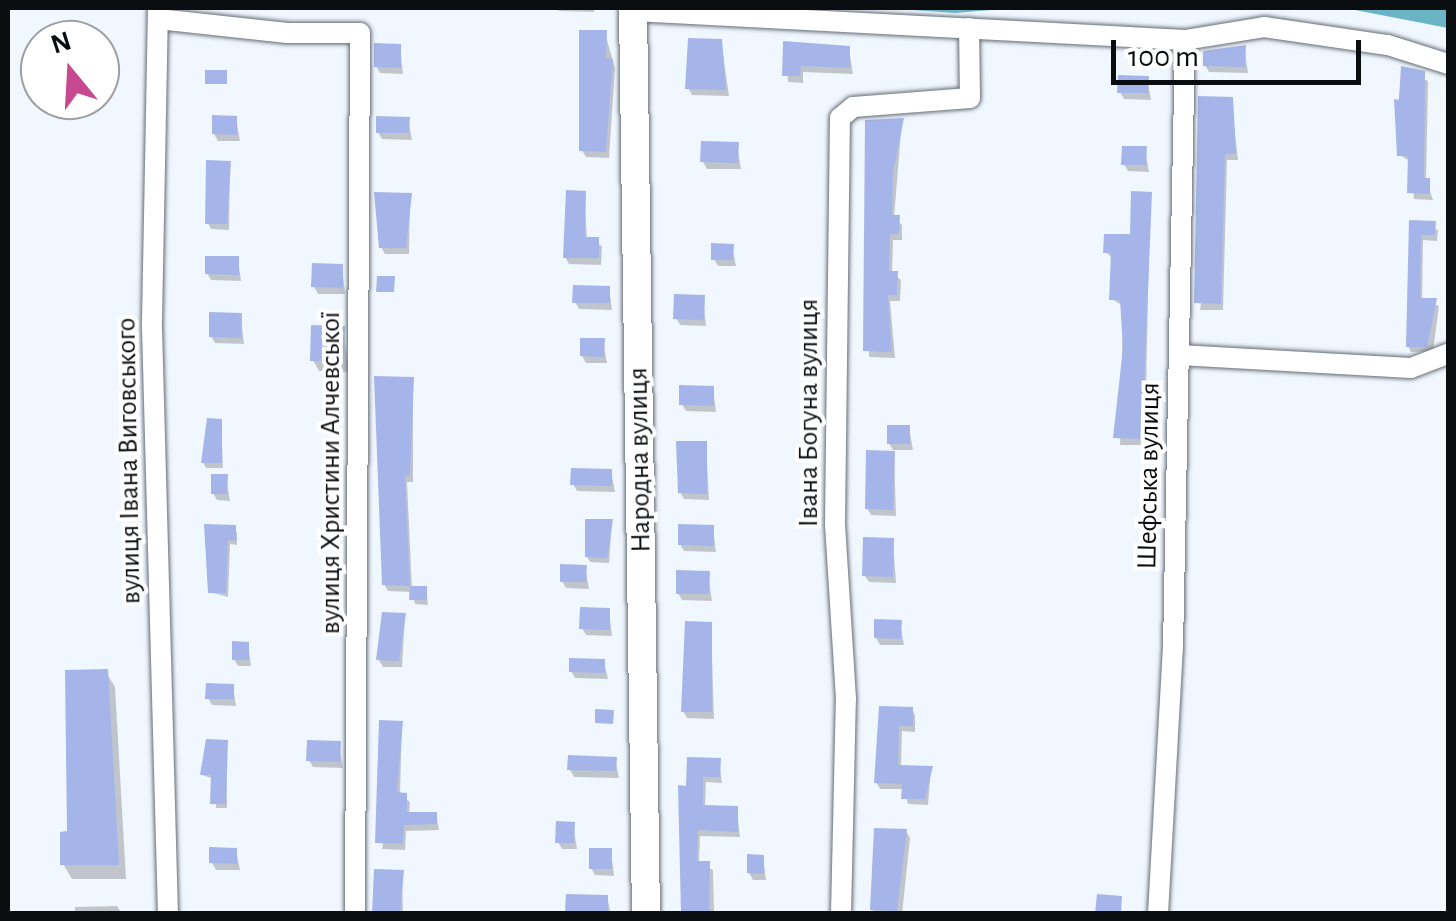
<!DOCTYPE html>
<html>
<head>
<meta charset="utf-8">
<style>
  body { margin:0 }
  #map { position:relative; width:1456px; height:921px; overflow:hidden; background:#f1f7ff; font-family:"Alegreya Sans",sans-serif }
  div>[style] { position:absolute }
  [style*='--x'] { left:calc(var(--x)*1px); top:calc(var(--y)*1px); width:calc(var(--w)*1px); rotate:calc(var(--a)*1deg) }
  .water>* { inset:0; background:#6ab4c5 }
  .shadow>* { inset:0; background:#0003 }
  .building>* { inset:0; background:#a5b5e9 }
  .roads { filter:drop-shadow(0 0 2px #656c75) drop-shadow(0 0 2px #656c75) }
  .street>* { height:20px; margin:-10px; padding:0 10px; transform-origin:10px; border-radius:10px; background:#fff }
  .secondary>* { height:28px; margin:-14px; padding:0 14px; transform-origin:14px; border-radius:14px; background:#fff }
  span { translate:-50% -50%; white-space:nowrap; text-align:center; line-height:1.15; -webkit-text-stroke:8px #fff; paint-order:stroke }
  .street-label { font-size:28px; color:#0b0e11 }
  .frame { position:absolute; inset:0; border:10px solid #0b0e11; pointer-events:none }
  .north { position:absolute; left:20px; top:20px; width:100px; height:100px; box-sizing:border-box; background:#fff; border:2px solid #9d9fa0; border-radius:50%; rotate:342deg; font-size:28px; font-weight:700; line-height:40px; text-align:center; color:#0b0e11 }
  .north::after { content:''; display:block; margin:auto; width:35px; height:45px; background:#c94892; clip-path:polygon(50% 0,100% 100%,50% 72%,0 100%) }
  .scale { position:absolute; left:1111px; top:40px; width:250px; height:45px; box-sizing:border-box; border:5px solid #0b0e11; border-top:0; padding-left:12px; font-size:30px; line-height:35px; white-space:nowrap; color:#0b0e11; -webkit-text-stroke:8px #fff; paint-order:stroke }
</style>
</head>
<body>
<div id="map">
  <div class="water">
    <div style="clip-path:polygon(884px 8px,1014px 8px,955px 13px)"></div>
    <div style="clip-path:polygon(1291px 8px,1448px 8px,1448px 28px,1355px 10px)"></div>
  </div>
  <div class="shadow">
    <div style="clip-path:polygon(557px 8px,594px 8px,594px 12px,559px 11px)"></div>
    <div style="clip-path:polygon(605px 33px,615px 68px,609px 158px,586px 157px,582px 150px)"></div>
    <div style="clip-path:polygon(721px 41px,729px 96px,692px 95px,688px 88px)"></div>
    <div style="clip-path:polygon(785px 43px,849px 49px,853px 74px,803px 72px,803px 83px,788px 82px)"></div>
    <div style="clip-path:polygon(400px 46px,403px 74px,380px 73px,376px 66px)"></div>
    <div style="clip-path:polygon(1244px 47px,1248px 73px,1209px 72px,1205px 65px)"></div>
    <div style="clip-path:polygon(1403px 69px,1428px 81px,1426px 181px,1433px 200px,1414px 199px,1411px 162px,1400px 155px,1396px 117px)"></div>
    <div style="clip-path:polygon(1147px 78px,1151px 100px,1124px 99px,1120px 92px)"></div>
    <div style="clip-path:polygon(1231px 99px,1238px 160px,1227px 160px,1223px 310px,1200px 310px)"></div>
    <div style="clip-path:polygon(236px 118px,240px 141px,218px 141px,214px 134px)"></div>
    <div style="clip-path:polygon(408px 119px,412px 140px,382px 139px,378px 132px)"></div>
    <div style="clip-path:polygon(902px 120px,894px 218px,902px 225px,902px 240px,893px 240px,892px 273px,901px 280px,900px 301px,890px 301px,895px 358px,869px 357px,868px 122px)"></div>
    <div style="clip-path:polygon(737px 145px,741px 169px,707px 169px,703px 162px)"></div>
    <div style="clip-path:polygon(1145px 149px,1149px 172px,1128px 171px,1124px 164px)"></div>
    <div style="clip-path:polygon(230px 164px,229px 230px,211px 229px,208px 223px)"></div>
    <div style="clip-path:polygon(584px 193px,587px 239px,602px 246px,601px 265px,569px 264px,565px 257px)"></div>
    <div style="clip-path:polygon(1150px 194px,1145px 445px,1120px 445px,1123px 306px,1112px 299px,1113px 259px,1106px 252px,1132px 237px)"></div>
    <div style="clip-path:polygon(410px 196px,409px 254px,385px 254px,381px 247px)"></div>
    <div style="clip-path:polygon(1411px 223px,1438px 230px,1437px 241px,1423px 240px,1422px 300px,1439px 306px,1433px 351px,1411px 352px,1408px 346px)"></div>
    <div style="clip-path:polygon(732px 246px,736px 266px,718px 266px,714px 259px)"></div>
    <div style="clip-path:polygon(238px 259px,241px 281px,211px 280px,207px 273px)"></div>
    <div style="clip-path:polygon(342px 266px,345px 294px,318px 294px,314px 287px)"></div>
    <div style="clip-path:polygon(609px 288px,612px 310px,579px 309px,575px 302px)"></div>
    <div style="clip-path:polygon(703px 297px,706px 326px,680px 325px,676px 318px)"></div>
    <div style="clip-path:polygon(241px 316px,244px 344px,215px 343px,211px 336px)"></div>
    <div style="clip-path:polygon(343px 328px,349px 372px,319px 371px,313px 360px)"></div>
    <div style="clip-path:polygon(603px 341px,607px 363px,586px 363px,582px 356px)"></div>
    <div style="clip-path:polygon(413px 380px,413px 482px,407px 482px,412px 589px,426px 589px,428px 605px,415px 604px,412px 592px,388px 591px,384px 584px)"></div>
    <div style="clip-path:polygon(713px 389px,716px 412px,686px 411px,682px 404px)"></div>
    <div style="clip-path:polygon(221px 421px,223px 468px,206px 468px,203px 462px)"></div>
    <div style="clip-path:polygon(909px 428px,913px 450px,893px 450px,889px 443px)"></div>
    <div style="clip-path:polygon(706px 444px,709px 500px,684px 499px,680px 492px)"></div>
    <div style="clip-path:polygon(894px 453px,896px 516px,871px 515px,867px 508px)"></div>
    <div style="clip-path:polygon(611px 471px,615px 492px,577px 491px,573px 484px)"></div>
    <div style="clip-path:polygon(226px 477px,230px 501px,217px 500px,213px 493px)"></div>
    <div style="clip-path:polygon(612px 522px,609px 563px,590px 562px,587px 557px)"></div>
    <div style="clip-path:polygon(207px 527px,237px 532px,237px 545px,230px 544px,228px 597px,210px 592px)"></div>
    <div style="clip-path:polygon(713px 527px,716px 552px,684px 551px,680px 544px)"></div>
    <div style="clip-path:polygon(893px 540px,896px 583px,869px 582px,865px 576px)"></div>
    <div style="clip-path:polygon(585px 567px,589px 589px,566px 588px,562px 581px)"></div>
    <div style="clip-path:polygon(708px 574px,712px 601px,682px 600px,678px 593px)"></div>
    <div style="clip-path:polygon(609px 611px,612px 636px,586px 635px,582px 628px)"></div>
    <div style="clip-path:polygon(405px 616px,402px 667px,383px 667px,379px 660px)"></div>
    <div style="clip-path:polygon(900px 623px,904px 645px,880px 645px,876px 638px)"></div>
    <div style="clip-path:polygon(711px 624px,714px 719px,687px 718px,683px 711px)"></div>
    <div style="clip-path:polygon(248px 644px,251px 666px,238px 666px,234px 659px)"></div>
    <div style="clip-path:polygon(604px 662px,608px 679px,575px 678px,571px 671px)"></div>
    <div style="clip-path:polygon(106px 672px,115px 687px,126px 879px,72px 879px,63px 864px)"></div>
    <div style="clip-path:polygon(233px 686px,236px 706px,212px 705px,208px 698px)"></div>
    <div style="clip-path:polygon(881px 709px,912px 709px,915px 715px,915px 732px,902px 731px,901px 768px,931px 768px,928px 805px,908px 804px,904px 789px,880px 789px,876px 782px)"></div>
    <div style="clip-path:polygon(402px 723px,400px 795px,410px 802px,409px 815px,436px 814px,439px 830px,406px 831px,405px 850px,382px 849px)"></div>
    <div style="clip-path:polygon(226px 742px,227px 808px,216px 808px,214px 779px,202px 775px)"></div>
    <div style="clip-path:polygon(339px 744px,343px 768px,313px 767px,309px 760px)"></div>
    <div style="clip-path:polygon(615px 759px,619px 778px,574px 777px,570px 770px)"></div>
    <div style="clip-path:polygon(719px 761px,722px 783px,706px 782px,705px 808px,737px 809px,740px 837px,700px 836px,699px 863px,713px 870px,714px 914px,682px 914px,688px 788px)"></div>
    <div style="clip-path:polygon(573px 824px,577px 849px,562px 849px,558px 842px)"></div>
    <div style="clip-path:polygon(876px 830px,906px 831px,910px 838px,902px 914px,873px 914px)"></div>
    <div style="clip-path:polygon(236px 850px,240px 870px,216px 870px,212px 863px)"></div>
    <div style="clip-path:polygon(611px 851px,614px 876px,595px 875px,591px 868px)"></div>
    <div style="clip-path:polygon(763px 857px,766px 880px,753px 880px,749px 873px)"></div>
    <div style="clip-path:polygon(402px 872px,403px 914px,377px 914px)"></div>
    <div style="clip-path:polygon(607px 897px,611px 914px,568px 910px)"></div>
    <div style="clip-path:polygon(117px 906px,122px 914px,75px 914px,75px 907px)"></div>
  </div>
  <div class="building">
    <div style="clip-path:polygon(579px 30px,607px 30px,606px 58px,613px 59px,606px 152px,579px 151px)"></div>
    <div style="clip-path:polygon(688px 38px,722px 39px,726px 90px,685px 89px)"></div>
    <div style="clip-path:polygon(783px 41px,850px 46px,850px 68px,801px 66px,800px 76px,782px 76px)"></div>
    <div style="clip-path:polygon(374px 43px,401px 44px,401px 68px,374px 67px)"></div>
    <div style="clip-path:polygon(1246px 45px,1245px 67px,1203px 66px,1203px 51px)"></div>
    <div style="clip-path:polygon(1401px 66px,1425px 71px,1424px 178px,1430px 178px,1430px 194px,1407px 193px,1408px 156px,1397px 156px,1394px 99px,1399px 100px)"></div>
    <div style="clip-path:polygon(205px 70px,227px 70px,227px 84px,205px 84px)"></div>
    <div style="clip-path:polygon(1118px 75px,1149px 76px,1148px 93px,1117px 93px)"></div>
    <div style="clip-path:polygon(1198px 96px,1233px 97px,1236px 154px,1225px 154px,1221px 304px,1194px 303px)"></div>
    <div style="clip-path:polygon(212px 115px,237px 116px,237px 135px,212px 134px)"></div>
    <div style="clip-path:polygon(376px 116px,410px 117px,409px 133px,376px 133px)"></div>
    <div style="clip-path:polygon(904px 118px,893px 172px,892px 215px,900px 215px,899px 234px,890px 234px,889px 271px,898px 271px,897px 295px,888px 295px,892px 352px,863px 351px,865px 120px)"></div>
    <div style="clip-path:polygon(701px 141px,739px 142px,738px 163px,700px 162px)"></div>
    <div style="clip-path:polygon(1122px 146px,1147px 146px,1146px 165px,1121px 165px)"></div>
    <div style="clip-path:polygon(206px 160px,231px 161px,227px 224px,205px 224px)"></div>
    <div style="clip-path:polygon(566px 190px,586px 191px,585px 237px,599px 237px,599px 258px,563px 258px)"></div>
    <div style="clip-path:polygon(1131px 191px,1152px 192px,1142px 439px,1113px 438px,1123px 348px,1120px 300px,1109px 300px,1111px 253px,1103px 253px,1104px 234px,1130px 234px)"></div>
    <div style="clip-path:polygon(374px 192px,412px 193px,406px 248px,379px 248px)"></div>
    <div style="clip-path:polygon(1409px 220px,1436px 221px,1435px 235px,1421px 235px,1420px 298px,1437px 298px,1427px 347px,1406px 347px)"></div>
    <div style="clip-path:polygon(711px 243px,734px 244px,733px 260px,711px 260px)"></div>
    <div style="clip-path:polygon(205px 256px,239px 256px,239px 275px,205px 274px)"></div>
    <div style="clip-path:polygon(312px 263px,343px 264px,343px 288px,311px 287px)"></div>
    <div style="clip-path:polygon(377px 276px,395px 276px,394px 292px,376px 292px)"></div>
    <div style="clip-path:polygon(573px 285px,610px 286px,610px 303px,572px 303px)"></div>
    <div style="clip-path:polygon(674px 294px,705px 295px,704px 320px,673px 319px)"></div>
    <div style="clip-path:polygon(209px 312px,242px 313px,241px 338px,209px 337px)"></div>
    <div style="clip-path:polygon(311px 325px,345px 326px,344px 362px,310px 361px)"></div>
    <div style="clip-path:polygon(580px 338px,605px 338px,604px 357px,580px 356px)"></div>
    <div style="clip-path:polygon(374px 376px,414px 377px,410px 476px,405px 476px,410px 586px,382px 585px)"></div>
    <div style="clip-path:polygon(679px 385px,714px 386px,714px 406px,679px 405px)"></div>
    <div style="clip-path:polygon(207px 418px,222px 419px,222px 463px,201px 463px)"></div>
    <div style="clip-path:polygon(887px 425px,910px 425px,910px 444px,887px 444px)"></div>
    <div style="clip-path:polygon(676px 441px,707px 441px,707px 494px,678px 493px)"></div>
    <div style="clip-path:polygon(866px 450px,895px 451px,893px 510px,865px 509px)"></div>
    <div style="clip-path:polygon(571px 468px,612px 469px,612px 486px,570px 485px)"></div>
    <div style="clip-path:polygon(211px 474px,228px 474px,227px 494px,211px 494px)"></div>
    <div style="clip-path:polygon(585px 519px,613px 519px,607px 558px,585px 557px)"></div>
    <div style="clip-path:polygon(204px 524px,236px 525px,236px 541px,228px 540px,226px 593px,208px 593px)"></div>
    <div style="clip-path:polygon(678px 524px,714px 525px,714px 546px,678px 545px)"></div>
    <div style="clip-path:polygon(863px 537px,894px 538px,893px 577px,862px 576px)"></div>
    <div style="clip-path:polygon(560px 564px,587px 565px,586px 582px,560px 582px)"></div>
    <div style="clip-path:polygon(676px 570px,710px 571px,709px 594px,676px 594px)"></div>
    <div style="clip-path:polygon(410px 586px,427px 586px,427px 600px,409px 600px)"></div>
    <div style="clip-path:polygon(580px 607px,610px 608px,610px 630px,579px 629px)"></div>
    <div style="clip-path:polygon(382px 612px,406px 613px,399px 661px,376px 660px)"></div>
    <div style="clip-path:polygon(874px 619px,902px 620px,901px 639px,874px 638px)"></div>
    <div style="clip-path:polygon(685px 621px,712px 622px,712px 712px,681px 712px)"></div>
    <div style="clip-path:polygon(232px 641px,249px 642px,249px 660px,232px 660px)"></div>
    <div style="clip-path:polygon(569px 658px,605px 659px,605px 673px,569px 672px)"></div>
    <div style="clip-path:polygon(108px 669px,119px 865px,60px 865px,60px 832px,67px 831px,65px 670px)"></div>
    <div style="clip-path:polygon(206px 683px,234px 684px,234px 699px,205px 699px)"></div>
    <div style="clip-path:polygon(879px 706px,913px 707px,913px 726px,899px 726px,898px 765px,933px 766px,925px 799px,901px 799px,902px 784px,874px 783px)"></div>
    <div style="clip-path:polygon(595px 709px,614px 710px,613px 724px,595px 723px)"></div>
    <div style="clip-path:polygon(379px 720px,403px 721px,397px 792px,407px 793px,407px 812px,437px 812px,437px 824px,404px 825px,403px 844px,375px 843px)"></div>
    <div style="clip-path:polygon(206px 739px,228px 740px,226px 804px,210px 804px,211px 775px,200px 775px)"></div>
    <div style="clip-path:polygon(307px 740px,341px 741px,340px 762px,306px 761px)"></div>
    <div style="clip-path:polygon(568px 755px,617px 757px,616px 771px,567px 770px)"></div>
    <div style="clip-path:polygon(687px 757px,721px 758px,720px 777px,703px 777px,703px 805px,738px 806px,738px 832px,698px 830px,697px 861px,710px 861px,709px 914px,681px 914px,678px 785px,686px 786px)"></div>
    <div style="clip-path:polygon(556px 821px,575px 822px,574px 843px,555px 843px)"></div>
    <div style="clip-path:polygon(874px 828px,907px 829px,897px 911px,870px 910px)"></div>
    <div style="clip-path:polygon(209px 847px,237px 848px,237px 864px,209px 863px)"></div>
    <div style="clip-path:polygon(589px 848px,612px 848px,612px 869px,589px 869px)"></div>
    <div style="clip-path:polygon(747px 854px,764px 855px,764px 874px,747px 873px)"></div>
    <div style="clip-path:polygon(374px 869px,404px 870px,400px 914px,372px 914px)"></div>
    <div style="clip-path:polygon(566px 894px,608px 895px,608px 912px,565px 911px)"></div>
    <div style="clip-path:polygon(1097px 894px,1122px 896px,1121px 914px,1095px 914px)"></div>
  </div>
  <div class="roads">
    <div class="street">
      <div style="--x:158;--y:8;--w:320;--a:91.1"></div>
      <div style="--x:152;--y:328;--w:586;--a:88.44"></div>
      <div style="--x:634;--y:11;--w:552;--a:3.01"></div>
      <div style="--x:1185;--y:40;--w:80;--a:-9.3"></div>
      <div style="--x:1264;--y:27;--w:125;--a:8.3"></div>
      <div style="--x:1388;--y:45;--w:63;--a:17.6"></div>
      <div style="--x:158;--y:19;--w:130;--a:6.2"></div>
      <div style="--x:287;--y:33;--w:73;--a:0"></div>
      <div style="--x:360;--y:33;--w:881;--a:90.33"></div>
      <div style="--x:1179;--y:355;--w:232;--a:3.2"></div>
      <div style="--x:1411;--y:368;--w:40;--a:-21"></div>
      <div style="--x:841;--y:914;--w:215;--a:-88.7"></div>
      <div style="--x:846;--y:699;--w:175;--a:-93.6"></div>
      <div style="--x:835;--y:524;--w:406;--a:-89.3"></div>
      <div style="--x:840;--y:118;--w:17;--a:-40"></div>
      <div style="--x:853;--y:107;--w:117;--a:-4.4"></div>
      <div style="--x:970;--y:98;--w:70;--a:-90.8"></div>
      <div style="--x:1158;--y:914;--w:266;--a:-86.8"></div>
      <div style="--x:1173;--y:648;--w:608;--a:-88.87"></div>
    </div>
    <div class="secondary">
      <div style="--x:633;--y:8;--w:906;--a:89.18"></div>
    </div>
  </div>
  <div class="street-label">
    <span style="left:809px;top:413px;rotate:-90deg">Івана Богуна вулиця</span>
    <span style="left:640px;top:460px;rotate:-91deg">Народна вулиця</span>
    <span style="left:129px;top:461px;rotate:-91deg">вулиця Івана Виговського</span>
    <span style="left:331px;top:473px;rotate:-90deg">вулиця Христини Алчевської</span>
    <span style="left:1149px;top:476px;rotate:-89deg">Шефська вулиця</span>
  </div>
  <div class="frame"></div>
  <div class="north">N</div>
  <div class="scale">100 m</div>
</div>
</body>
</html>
